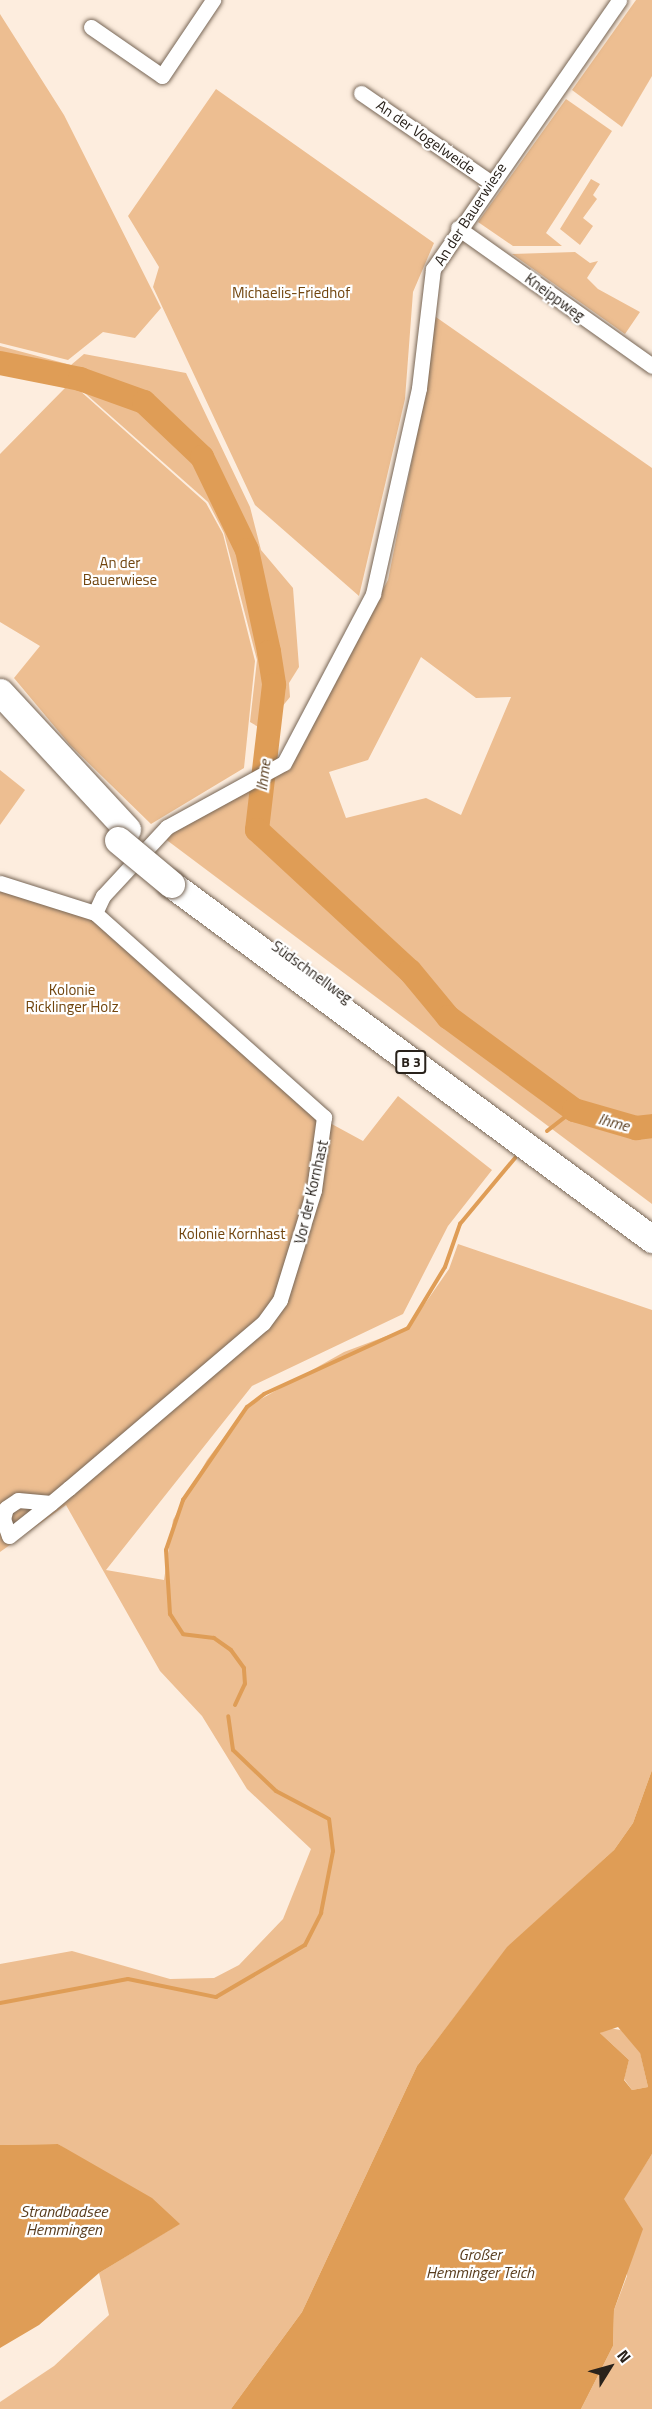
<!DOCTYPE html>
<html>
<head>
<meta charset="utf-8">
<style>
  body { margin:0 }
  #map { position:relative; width:652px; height:2409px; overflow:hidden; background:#fdedde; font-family:"Titillium Web",sans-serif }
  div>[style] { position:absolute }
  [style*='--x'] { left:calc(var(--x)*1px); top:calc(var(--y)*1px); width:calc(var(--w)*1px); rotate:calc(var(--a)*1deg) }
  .green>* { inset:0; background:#edbe91 }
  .water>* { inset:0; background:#df9d56 }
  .stream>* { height:4px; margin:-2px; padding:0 2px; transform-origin:2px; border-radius:2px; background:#df9d56 }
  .river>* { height:24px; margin:-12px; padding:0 12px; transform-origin:12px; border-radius:12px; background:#df9d56 }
  .roads { filter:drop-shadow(0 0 2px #776656) drop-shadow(0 0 2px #776656) }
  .street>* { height:15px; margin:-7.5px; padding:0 7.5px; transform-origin:7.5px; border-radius:7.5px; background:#fff }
  .highway>* { height:27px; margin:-13.5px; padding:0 13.5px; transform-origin:13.5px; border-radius:13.5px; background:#fff }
  .bridges { filter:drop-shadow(0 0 2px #776656) drop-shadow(0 0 2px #776656) }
  .highway-bridge>* { height:27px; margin:-13.5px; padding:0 13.5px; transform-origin:13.5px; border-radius:13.5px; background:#fff }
  span { translate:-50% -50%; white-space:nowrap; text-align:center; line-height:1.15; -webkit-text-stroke:4.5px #fff; paint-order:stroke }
  .shield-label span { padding:2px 4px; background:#fff; border:2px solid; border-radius:4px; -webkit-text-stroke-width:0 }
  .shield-label { font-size:14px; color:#29221b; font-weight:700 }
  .street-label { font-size:15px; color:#29221b }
  .park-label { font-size:15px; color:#71450e }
  .water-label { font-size:16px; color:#593d1f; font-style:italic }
  .north { position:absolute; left:580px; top:2337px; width:60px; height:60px; -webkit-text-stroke:4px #fff; paint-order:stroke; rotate:53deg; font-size:16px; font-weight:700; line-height:24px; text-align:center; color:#29221b }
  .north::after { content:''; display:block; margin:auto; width:21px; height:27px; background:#29221b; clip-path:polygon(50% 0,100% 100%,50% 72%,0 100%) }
</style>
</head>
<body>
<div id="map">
  <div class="green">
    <div style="clip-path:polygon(636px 0,652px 0,652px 76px,622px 127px,572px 90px)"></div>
    <div style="clip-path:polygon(0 14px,64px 115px,161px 308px,135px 338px,103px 332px,68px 360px,0 343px)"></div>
    <div style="clip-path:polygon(216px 89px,434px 243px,413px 292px,405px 399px,359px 596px,255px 505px,153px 287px,159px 267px,128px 216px)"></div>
    <div style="clip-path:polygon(566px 99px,612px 131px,546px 233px,562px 246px,513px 246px,478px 222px)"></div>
    <div style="clip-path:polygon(591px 179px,600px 184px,593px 195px,597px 199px,583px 218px,593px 226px,580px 245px,560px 229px)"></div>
    <div style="clip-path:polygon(575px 252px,590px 263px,598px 261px,587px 278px,598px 289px,640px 312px,625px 334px,512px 254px)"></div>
    <div style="clip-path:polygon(evenodd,433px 315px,652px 468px,652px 1204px,164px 838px,288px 768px,388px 580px,426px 390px,433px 315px,421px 657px,476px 698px,511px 697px,461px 815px,426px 798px,346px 818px,329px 772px,368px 760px,421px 657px)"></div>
    <div style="clip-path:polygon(0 346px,71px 365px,84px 354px,186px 373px,250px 507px,261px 550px,293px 588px,299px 667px,289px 683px,290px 697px,273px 718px,272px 651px,250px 548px,205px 455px,145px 400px,0 356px)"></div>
    <div style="clip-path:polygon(69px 378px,143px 406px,201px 460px,245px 552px,272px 685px,265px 731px,250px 722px,257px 660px,224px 533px,208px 502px,78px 387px,66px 385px)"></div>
    <div style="clip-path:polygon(65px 388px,78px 389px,206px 503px,223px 534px,255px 661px,244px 768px,151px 824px,70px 745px,14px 678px,40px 646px,0 622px,0 454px)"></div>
    <div style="clip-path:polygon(0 770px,25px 790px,0 825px)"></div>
    <div style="clip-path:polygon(0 890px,93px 920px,317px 1116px,363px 1141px,398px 1096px,492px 1170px,448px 1226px,403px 1314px,252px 1386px,106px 1570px,164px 1580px,173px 1520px,207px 1460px,247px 1407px,344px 1352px,408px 1328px,449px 1269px,458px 1244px,652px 1310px,652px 1770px,633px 1823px,614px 1850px,507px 1948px,417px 2066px,302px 2312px,231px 2409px,0 2409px,0 2402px,54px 2366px,109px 2315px,99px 2273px,179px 2224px,58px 2144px,0 2145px,0 1964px,72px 1951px,170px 1979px,214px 1978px,239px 1965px,283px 1919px,311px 1849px,247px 1789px,202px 1716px,160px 1671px,66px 1505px,0 1552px)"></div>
    <div style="clip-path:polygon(609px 2028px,621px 2030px,640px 2052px,648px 2087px,632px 2090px,624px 2079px,629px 2060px,600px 2033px)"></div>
    <div style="clip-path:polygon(652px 2154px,652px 2409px,581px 2409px,613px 2346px,614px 2310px,627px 2276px,623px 2199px)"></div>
  </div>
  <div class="water">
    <div style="clip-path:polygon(evenodd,652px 1770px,652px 2154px,624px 2199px,643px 2229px,614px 2310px,613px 2346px,581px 2409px,231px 2409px,302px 2312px,417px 2066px,507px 1947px,614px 1850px,633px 1823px,652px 1770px,618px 2027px,640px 2053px,648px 2087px,632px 2090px,624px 2080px,629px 2060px,600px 2033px,618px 2027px)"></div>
    <div style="clip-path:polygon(58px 2144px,152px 2198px,180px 2224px,99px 2273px,39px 2325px,0 2348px,0 2145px)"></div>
  </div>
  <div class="stream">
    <div style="--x:547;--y:1131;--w:34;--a:-38"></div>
    <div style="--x:235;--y:1705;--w:23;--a:-65"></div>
    <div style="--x:245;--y:1684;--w:16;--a:-94"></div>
    <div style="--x:244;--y:1668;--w:22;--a:-126"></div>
    <div style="--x:231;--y:1650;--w:21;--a:-145"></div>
    <div style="--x:214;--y:1638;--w:31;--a:-173"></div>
    <div style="--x:183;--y:1634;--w:24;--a:-123"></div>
    <div style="--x:170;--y:1614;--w:64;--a:-93.6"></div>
    <div style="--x:166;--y:1550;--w:53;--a:-71.2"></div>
    <div style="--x:183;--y:1500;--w:113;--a:-55.5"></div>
    <div style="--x:247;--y:1407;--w:21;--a:-37"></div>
    <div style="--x:264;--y:1394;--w:158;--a:-24.6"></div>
    <div style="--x:408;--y:1328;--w:71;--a:-58.8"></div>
    <div style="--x:445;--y:1267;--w:46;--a:-70.8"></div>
    <div style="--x:460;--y:1224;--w:86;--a:-50.2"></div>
    <div style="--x:0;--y:2003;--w:130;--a:-10.6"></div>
    <div style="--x:128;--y:1979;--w:90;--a:11.6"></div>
    <div style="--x:216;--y:1997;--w:103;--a:-30.3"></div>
    <div style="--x:305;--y:1945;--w:36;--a:-63"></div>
    <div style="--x:321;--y:1913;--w:63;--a:-79"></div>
    <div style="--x:333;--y:1851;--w:32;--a:-97"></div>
    <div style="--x:329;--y:1819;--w:60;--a:-152.2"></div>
    <div style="--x:276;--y:1791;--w:59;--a:-136.4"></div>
    <div style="--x:233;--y:1750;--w:34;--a:-98"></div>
  </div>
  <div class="river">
    <div style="--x:0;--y:363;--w:82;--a:11.3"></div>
    <div style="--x:80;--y:379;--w:68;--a:19.8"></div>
    <div style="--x:144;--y:402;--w:80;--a:43.5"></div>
    <div style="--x:202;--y:457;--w:103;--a:64.2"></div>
    <div style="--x:247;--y:550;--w:104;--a:77.8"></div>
    <div style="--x:269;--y:652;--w:33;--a:81"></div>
    <div style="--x:274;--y:685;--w:146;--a:96.7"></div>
    <div style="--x:257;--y:830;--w:208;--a:42.7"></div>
    <div style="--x:410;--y:971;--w:60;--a:50.4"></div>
    <div style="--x:448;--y:1017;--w:157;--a:36.4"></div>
    <div style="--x:574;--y:1110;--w:65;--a:16.2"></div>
    <div style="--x:636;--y:1128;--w:16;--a:-7"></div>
  </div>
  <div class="roads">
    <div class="street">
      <div style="--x:91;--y:27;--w:86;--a:34.6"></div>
      <div style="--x:162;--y:76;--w:92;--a:-56.1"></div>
      <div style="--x:361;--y:93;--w:157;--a:34.6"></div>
      <div style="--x:458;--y:228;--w:238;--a:35.4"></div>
      <div style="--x:0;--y:883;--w:100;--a:17.5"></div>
      <div style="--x:95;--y:913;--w:307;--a:41.7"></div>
      <div style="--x:324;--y:1117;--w:74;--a:97.8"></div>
      <div style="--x:314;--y:1190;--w:115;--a:107.2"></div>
      <div style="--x:280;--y:1300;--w:29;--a:126"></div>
      <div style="--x:263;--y:1323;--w:255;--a:139.6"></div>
      <div style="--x:69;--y:1488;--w:23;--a:140"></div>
      <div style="--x:51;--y:1503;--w:53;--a:141.8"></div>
      <div style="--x:9;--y:1536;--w:18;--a:-109"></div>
      <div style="--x:3;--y:1519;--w:11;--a:-75"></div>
      <div style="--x:6;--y:1508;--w:14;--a:-34"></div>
      <div style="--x:18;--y:1500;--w:33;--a:5"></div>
      <div style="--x:95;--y:913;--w:19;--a:-65"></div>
      <div style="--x:103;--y:896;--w:94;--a:-47.2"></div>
      <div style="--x:167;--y:827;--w:133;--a:-28.7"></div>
      <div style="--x:284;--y:763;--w:191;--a:-62.2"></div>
      <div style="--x:373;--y:594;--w:211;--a:-77.4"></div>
      <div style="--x:419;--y:388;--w:120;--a:-83.3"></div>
      <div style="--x:433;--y:269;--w:327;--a:-55.3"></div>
    </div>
    <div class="highway">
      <div style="--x:0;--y:692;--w:187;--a:47.2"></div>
      <div style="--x:171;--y:884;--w:598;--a:36.43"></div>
    </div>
  </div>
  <div class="bridges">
    <div class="highway-bridge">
      <div style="--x:118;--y:840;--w:69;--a:39.7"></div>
    </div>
  </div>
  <div class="shield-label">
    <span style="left:411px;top:1062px">B 3</span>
  </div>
  <div class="street-label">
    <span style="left:426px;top:137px;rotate:35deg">An der Vogelweide</span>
    <span style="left:470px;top:214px;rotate:-57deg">An der Bauerwiese</span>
    <span style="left:555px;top:297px;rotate:36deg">Kneippweg</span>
    <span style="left:312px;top:972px;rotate:36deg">Südschnellweg</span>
    <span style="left:311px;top:1192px;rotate:-77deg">Vor der Kornhast</span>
  </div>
  <div class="park-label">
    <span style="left:291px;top:293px">Michaelis-Friedhof</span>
    <span style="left:120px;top:571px">An der<br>Bauerwiese</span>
    <span style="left:72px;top:998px">Kolonie<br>Ricklinger Holz</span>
    <span style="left:232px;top:1234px">Kolonie Kornhast</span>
  </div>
  <div class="water-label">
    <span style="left:263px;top:775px;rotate:-83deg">Ihme</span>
    <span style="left:614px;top:1122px;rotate:15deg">Ihme</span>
    <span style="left:64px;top:2220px">Strandbadsee<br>Hemmingen</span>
    <span style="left:480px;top:2263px">Großer<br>Hemminger Teich</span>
  </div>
  <div class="north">N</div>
</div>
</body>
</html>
